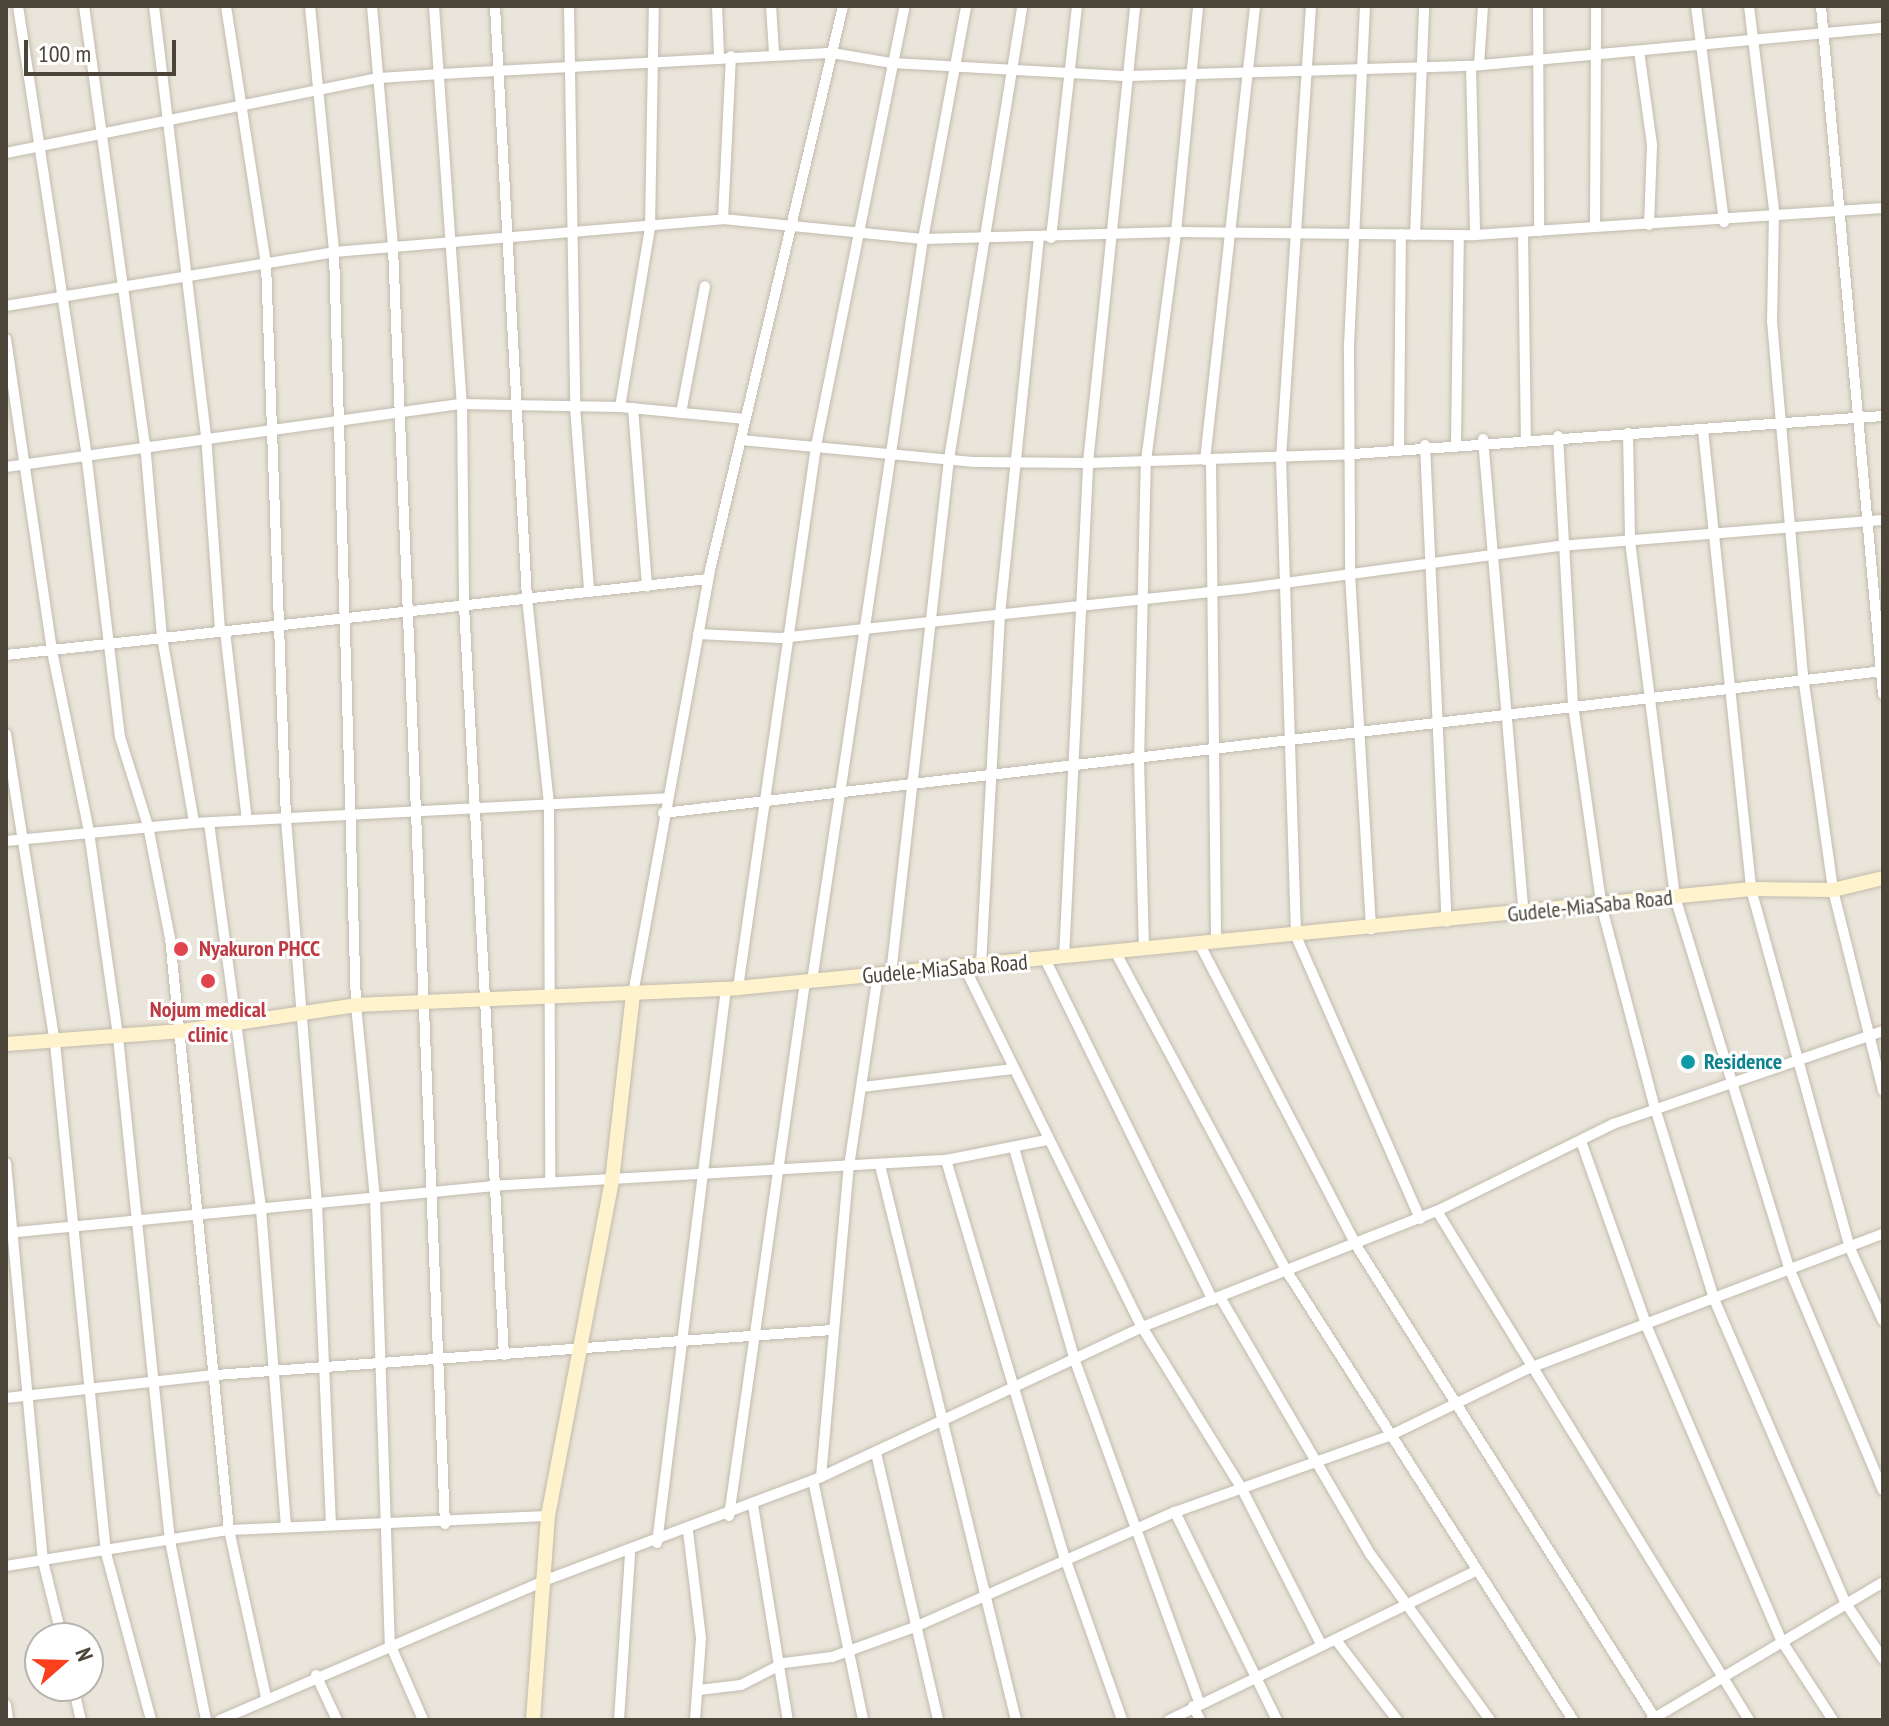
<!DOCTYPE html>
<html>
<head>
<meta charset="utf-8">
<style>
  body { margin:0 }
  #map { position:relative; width:1889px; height:1726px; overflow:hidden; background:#f6f3ec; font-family:"PT Sans Narrow",sans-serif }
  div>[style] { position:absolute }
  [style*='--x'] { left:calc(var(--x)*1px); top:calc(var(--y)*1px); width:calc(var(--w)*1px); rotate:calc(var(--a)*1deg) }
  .residential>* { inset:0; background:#eae5da }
  .roads { filter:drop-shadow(0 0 2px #c2bbae) drop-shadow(0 0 2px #c2bbae) }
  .street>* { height:10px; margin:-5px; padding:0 5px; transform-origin:5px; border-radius:5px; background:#fff }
  .secondary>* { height:14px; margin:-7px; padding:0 7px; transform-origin:7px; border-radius:7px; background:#fff3cd }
  .dots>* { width:22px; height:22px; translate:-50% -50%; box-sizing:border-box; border:4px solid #fff; border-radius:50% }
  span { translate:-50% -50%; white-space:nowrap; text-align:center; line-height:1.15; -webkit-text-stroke:6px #fff; paint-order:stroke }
  .street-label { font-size:22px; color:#4b4439 }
  .health-label { font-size:22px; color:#be3a42; font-weight:700 }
  .left { translate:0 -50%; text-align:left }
  .culture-label { font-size:22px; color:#0d838f; font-weight:700 }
  .frame { position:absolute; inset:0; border:8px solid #4b4439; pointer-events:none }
  .north { position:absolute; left:24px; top:1622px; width:80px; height:80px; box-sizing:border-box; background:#fff; border:2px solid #b7b4b0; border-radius:50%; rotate:70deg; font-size:22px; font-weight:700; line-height:32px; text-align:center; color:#4b4439 }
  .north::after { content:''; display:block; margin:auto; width:28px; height:36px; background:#fc3f1d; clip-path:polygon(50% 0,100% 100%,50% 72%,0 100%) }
  .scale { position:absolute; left:24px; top:40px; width:152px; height:36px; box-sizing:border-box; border:4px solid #4b4439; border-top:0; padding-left:10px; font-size:24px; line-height:28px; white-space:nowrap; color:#4b4439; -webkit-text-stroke:6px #fff; paint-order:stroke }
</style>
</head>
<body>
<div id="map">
  <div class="residential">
    <div style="clip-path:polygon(evenodd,6px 6px,1883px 6px,1883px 1720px,6px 1720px,6px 6px,40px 1638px,88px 1638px,88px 1686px,40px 1686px,40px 1638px)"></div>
  </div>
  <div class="roads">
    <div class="street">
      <div style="--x:18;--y:6;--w:451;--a:81.3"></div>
      <div style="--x:86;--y:452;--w:287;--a:83.2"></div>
      <div style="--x:120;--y:737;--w:93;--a:72.5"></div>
      <div style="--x:148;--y:826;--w:114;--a:78.9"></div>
      <div style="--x:170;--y:938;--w:595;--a:84.31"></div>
      <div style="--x:229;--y:1530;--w:171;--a:77.5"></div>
      <div style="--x:84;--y:6;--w:441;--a:82.1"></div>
      <div style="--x:145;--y:443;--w:195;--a:85"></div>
      <div style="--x:162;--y:637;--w:189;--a:80.2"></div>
      <div style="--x:154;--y:6;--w:432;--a:83.1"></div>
      <div style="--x:206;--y:435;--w:196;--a:85.9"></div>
      <div style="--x:226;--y:6;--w:260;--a:81.2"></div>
      <div style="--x:266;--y:263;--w:556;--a:87.94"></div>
      <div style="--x:286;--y:819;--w:386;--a:85.4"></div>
      <div style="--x:317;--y:1204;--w:318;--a:87.5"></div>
      <div style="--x:310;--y:6;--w:247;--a:84.4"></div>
      <div style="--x:334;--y:252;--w:753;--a:88.33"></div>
      <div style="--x:356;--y:1005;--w:194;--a:84.4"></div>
      <div style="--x:375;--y:1198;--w:446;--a:88.1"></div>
      <div style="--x:390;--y:1644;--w:83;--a:66.5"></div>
      <div style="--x:372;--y:6;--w:242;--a:85"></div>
      <div style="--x:393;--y:247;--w:1278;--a:87.67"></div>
      <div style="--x:434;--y:6;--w:399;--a:86"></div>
      <div style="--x:462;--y:404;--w:201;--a:89.4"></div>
      <div style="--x:464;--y:605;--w:751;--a:86.95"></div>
      <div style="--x:495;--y:6;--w:593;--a:86.91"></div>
      <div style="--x:527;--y:598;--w:208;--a:83.9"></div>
      <div style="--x:549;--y:805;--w:377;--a:89.8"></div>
      <div style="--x:569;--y:6;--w:401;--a:89.1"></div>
      <div style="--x:575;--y:407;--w:185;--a:85.6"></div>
      <div style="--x:717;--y:6;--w:50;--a:87.7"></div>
      <div style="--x:771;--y:6;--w:47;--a:86.3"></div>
      <div style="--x:1311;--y:6;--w:452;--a:93.8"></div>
      <div style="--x:1281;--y:457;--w:479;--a:88.2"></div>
      <div style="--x:1296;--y:936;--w:309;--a:66.3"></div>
      <div style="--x:1365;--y:6;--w:345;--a:92.7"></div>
      <div style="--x:1349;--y:351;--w:223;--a:89.7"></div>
      <div style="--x:1350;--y:574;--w:356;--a:86.6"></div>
      <div style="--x:1538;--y:6;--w:225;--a:89.7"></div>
      <div style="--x:1696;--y:6;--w:218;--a:82.6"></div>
      <div style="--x:1749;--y:6;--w:207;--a:83"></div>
      <div style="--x:1774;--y:211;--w:110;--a:91"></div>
      <div style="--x:1772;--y:321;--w:356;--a:85"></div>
      <div style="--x:1803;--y:676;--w:216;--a:82"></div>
      <div style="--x:1833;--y:890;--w:207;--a:76"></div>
      <div style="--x:1821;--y:6;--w:691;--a:84.85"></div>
      <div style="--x:1639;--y:51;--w:95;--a:82.1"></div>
      <div style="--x:1652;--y:145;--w:80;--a:92.1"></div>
      <div style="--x:1479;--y:65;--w:59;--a:-86.1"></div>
      <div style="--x:1471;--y:66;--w:169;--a:88.6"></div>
      <div style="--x:6;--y:153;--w:380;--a:-11.4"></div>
      <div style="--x:379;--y:78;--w:62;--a:-3.7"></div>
      <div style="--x:441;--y:74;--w:392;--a:-3.1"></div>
      <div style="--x:832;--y:53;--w:61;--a:9.5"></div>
      <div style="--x:892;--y:63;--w:236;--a:3.2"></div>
      <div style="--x:1128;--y:76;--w:343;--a:-1.7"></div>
      <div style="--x:1471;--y:66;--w:414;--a:-5.3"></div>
      <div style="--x:723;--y:219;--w:163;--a:-87.2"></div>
      <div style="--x:1595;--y:227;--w:221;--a:-89.7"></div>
      <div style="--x:1523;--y:232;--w:206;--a:89.2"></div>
      <div style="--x:1415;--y:235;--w:229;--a:-87.7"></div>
      <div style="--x:1051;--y:238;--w:233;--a:-83.6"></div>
      <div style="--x:6;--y:306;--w:332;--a:-9.3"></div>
      <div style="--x:334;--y:252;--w:390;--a:-4.8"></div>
      <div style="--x:723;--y:219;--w:201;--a:5.7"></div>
      <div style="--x:923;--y:239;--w:253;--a:-1.6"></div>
      <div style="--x:1176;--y:232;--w:227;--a:-84.4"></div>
      <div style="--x:6;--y:339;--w:315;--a:81.6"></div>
      <div style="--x:52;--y:651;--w:185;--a:78.4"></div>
      <div style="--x:89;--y:832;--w:207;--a:81.9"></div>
      <div style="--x:118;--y:1037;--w:507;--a:84.11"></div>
      <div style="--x:170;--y:1541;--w:183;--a:78.6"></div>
      <div style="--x:620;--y:407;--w:181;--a:-80.5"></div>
      <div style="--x:650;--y:228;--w:222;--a:-89"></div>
      <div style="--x:633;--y:408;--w:179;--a:85.5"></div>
      <div style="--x:681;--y:413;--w:129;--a:-79.3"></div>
      <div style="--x:1703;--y:430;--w:462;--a:84"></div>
      <div style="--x:1751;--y:889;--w:370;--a:74.6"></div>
      <div style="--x:1849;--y:1246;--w:82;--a:65.6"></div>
      <div style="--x:1628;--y:433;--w:108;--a:88.9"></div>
      <div style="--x:1630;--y:541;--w:359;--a:82.8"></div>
      <div style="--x:1675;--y:897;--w:388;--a:72.9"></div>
      <div style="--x:1789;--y:1268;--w:241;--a:67.1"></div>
      <div style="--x:1558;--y:436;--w:269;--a:86.8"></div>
      <div style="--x:1573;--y:705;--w:205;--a:81.9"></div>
      <div style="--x:1602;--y:908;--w:207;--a:75.2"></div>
      <div style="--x:1655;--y:1108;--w:200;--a:72.8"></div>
      <div style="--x:1714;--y:1299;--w:330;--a:66.6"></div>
      <div style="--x:1845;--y:1602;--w:69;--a:56.3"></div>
      <div style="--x:1483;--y:439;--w:476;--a:85.1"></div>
      <div style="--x:741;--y:440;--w:235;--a:5.4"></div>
      <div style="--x:975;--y:462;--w:113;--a:0.5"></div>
      <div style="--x:1088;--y:463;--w:265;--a:-1.9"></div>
      <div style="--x:1353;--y:454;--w:531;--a:-4.1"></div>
      <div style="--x:1456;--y:441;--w:206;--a:-89.2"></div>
      <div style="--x:1425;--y:445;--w:477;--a:87.4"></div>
      <div style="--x:1399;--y:448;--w:214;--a:-89.5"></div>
      <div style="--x:1205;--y:460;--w:457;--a:-83.7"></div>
      <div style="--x:1211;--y:460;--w:483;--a:89.4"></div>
      <div style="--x:6;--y:467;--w:460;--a:-7.9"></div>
      <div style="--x:462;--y:404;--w:158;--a:1.1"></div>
      <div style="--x:620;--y:407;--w:126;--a:5.5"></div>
      <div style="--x:225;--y:631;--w:190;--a:83.4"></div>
      <div style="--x:698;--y:634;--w:82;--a:2.8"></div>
      <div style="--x:780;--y:638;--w:471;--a:-6.1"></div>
      <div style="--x:1248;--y:588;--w:314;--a:-7.7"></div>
      <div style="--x:1559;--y:546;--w:325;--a:-4.6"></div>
      <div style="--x:6;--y:655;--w:706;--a:-6.18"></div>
      <div style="--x:6;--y:734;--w:313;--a:81"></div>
      <div style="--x:55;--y:1043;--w:513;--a:84.29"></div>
      <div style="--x:106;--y:1553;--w:173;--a:74.9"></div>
      <div style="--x:663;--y:813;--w:1228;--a:-6.64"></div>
      <div style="--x:209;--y:823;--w:389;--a:82.3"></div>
      <div style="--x:261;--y:1209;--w:319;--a:85.5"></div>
      <div style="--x:6;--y:841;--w:189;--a:-5.5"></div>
      <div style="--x:194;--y:823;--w:473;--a:-3"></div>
      <div style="--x:1200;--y:945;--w:338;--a:62.5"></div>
      <div style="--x:1356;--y:1245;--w:562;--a:57.72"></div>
      <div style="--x:1144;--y:950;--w:188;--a:-91.5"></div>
      <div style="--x:1139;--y:762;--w:301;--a:-88.7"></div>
      <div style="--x:1146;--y:461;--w:231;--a:-82.5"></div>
      <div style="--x:1176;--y:232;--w:299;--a:0.6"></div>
      <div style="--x:1475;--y:235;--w:409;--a:-3.8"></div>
      <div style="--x:1116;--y:953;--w:360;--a:61.8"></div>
      <div style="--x:1286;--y:1270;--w:534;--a:57.47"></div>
      <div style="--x:1064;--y:958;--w:496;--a:-87.2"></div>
      <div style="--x:1088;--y:463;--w:459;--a:-84.1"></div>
      <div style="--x:1045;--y:959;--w:380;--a:63.8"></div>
      <div style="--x:981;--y:965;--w:352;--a:-86.9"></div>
      <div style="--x:1000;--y:614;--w:378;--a:-84.1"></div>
      <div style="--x:964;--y:966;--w:402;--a:63.8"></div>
      <div style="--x:1142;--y:1327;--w:190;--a:58.3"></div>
      <div style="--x:1242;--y:1489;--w:176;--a:63"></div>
      <div style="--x:891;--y:974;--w:518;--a:-83.57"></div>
      <div style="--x:949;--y:459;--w:459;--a:-80.8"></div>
      <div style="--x:812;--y:981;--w:750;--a:-81.49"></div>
      <div style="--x:923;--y:239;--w:237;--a:-79.5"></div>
      <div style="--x:738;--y:988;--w:548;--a:-81.81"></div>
      <div style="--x:816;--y:446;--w:449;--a:-78.6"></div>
      <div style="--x:633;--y:994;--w:431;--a:-79.7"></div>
      <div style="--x:710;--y:570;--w:579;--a:-76.73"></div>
      <div style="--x:862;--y:1087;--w:151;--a:-6.8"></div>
      <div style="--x:1582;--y:1144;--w:194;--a:70.4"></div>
      <div style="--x:1647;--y:1327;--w:340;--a:66.8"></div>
      <div style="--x:1781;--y:1640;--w:95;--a:57"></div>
      <div style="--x:1014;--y:1148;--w:222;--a:74"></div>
      <div style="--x:1075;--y:1361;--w:363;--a:70"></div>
      <div style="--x:946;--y:1160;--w:415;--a:73.4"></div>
      <div style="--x:1065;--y:1558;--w:172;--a:70.6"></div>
      <div style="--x:6;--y:1163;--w:400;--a:84.7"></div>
      <div style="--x:43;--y:1561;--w:79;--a:76.1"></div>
      <div style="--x:880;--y:1165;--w:571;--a:76.23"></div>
      <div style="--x:1437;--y:1211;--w:597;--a:58.49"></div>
      <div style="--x:6;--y:1233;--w:486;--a:-5.5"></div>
      <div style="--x:490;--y:1186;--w:457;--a:-3.3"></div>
      <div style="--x:946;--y:1160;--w:103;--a:-11.2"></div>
      <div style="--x:1220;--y:1297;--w:299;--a:59.7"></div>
      <div style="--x:1371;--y:1555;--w:203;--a:54.2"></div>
      <div style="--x:6;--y:1398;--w:211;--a:-6.3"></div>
      <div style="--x:216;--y:1375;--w:617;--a:-4.18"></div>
      <div style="--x:876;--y:1453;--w:274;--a:76.9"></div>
      <div style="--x:821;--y:1477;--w:312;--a:-84.9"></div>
      <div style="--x:849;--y:1166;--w:193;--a:-81.4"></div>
      <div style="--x:813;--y:1480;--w:245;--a:78.2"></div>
      <div style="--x:753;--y:1505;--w:218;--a:80.8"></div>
      <div style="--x:1175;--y:1512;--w:232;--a:63.9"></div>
      <div style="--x:729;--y:1516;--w:539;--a:-81.9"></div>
      <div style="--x:688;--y:1531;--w:108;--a:83.1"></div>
      <div style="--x:701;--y:1638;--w:82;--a:94.2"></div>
      <div style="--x:657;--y:1543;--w:559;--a:-82.91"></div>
      <div style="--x:6;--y:1566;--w:226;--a:-9.2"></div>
      <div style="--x:229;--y:1530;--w:319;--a:-2.5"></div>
      <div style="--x:1336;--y:1640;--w:101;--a:52.7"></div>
      <div style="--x:316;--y:1675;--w:50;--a:65"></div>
      <div style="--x:73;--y:1686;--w:35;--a:77"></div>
      <div style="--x:699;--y:1690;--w:42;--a:-6.8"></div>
      <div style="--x:741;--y:1685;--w:48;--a:-27.1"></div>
      <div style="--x:784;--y:1663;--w:48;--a:-7.1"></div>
      <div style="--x:832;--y:1657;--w:88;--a:-19.9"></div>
      <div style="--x:915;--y:1627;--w:284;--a:-23.9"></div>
      <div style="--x:1175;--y:1512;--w:227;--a:-19.6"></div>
      <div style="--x:1389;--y:1436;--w:153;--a:-25.9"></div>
      <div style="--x:1527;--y:1369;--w:381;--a:-20.8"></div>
      <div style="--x:6;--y:1705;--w:15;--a:82"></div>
      <div style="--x:1193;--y:1706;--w:16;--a:63"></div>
      <div style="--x:220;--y:1720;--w:355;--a:-23.2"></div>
      <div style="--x:546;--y:1580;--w:294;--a:-20.5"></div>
      <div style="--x:821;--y:1477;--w:354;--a:-25"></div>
      <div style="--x:1142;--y:1327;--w:317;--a:-21.5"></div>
      <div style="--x:1437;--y:1211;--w:196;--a:-26.3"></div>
      <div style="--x:1613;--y:1124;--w:286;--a:-19"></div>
      <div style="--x:619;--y:1720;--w:167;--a:-86.2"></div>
      <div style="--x:1169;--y:1720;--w:341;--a:-25.9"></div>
      <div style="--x:1651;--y:1720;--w:270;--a:-30.7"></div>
    </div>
    <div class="secondary">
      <div style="--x:6;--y:1044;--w:177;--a:-4.2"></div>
      <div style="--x:183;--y:1031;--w:175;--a:-8.5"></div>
      <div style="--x:356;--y:1005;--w:382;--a:-2.5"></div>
      <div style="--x:738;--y:988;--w:1018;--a:-5.58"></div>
      <div style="--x:1751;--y:889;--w:82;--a:0.7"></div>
      <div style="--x:1833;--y:890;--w:51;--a:-13.5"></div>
      <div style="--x:533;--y:1720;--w:205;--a:-85.8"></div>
      <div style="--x:548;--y:1516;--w:341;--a:-79.2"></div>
      <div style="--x:612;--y:1181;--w:188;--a:-83.6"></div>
    </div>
  </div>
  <div class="dots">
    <div style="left:181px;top:949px;background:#e0444e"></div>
    <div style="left:208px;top:981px;background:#e0444e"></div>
    <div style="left:1688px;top:1062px;background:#0f9aa8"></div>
  </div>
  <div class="street-label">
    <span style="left:1590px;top:906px;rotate:-6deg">Gudele-MiaSaba Road</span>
    <span style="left:945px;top:969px;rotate:-5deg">Gudele-MiaSaba Road</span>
  </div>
  <div class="health-label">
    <span class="left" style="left:199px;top:949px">Nyakuron PHCC</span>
    <span style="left:208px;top:1022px">Nojum medical<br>clinic</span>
  </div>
  <div class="culture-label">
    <span class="left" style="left:1704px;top:1062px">Residence</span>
  </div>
  <div class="frame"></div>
  <div class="north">N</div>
  <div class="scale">100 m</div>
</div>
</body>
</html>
